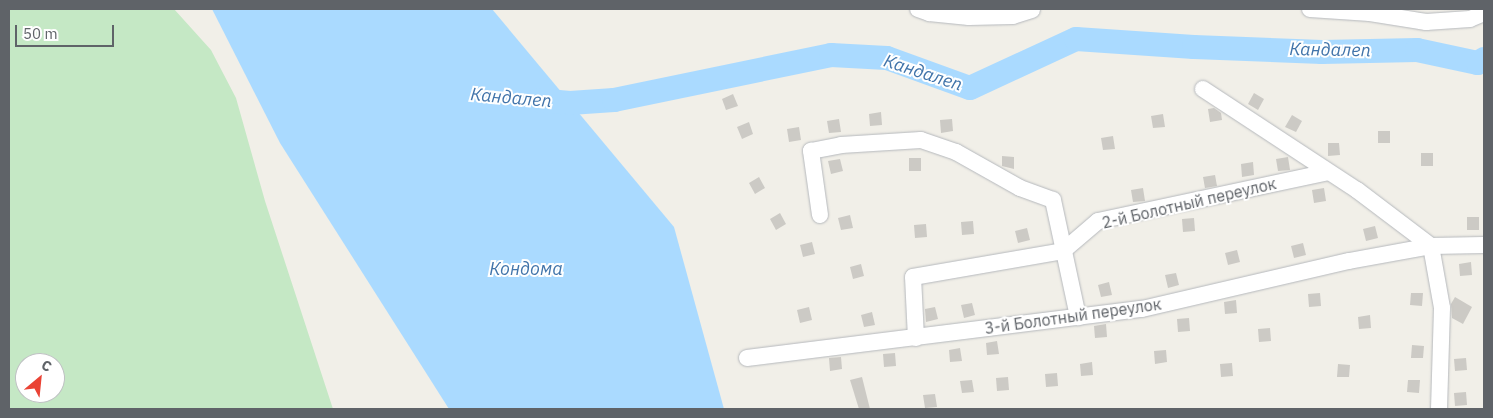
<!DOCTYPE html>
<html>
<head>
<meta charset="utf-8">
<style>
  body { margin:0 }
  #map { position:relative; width:1493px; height:418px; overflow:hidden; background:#f1efe8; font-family:"IBM Plex Sans",sans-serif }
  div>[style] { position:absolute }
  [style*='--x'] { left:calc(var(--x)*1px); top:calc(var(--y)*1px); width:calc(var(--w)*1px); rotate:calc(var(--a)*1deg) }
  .green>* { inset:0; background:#c5e8c5 }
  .water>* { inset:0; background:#aadaff }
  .river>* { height:24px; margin:-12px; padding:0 12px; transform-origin:12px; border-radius:12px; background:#aadaff }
  .building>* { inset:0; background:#cccac5 }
  .roads { filter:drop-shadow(0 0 1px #b5b8bc) drop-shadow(0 0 1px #b5b8bc) }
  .minor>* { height:16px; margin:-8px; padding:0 8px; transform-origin:8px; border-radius:8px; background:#fff }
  span { translate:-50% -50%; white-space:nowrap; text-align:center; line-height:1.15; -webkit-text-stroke:4px #fff; paint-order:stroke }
  .street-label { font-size:16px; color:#5f6368 }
  .water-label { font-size:18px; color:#4174aa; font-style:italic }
  .frame { position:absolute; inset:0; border:10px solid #5f6368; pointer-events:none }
  .north { position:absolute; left:15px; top:353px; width:50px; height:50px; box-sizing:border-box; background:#fff; border:1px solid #bfc1c3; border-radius:50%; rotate:28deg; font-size:14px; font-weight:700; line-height:20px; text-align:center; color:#5f6368 }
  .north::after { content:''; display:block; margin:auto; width:18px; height:22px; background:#ea4335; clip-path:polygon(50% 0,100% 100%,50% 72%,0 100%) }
  .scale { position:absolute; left:15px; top:25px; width:99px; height:22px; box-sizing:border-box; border:2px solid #5f6368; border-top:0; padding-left:6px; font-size:15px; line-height:18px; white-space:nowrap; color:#5f6368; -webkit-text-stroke:4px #fff; paint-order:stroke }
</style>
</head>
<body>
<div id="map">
  <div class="green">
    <div style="clip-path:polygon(evenodd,9px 9px,174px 9px,211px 50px,236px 98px,265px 201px,333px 409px,9px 409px,9px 9px,25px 363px,55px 363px,55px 393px,25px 393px,25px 363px)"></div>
  </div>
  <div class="water">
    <div style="clip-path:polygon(212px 9px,492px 9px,674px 227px,724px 409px,449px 409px,280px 143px)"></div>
  </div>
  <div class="river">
    <div style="--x:537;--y:100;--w:33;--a:5"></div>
    <div style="--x:570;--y:103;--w:44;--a:-3.9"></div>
    <div style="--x:614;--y:100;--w:222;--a:-11.7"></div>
    <div style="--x:831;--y:55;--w:56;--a:3.1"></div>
    <div style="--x:887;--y:58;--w:88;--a:19.9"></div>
    <div style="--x:970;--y:88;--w:117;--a:-24.8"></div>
    <div style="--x:1076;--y:39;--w:118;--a:3.9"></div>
    <div style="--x:1194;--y:47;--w:128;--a:2.2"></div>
    <div style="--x:1322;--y:52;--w:95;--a:-1.2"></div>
    <div style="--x:1417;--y:50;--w:62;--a:12"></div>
    <div style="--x:1478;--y:63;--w:7;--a:-34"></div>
  </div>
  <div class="building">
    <div style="clip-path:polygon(1254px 93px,1264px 99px,1258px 110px,1248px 104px)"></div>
    <div style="clip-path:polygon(733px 94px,738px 106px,726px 110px,722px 99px)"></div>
    <div style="clip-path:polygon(1214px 108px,1221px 113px,1222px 120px,1210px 122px,1208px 109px)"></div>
    <div style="clip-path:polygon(881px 112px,882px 125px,870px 126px,869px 114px)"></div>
    <div style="clip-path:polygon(1163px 114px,1165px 127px,1153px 128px,1151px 116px)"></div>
    <div style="clip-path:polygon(1292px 115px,1302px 121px,1296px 132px,1285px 127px)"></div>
    <div style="clip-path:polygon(839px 119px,841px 132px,829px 133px,827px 121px)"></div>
    <div style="clip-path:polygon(952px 119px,953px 131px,941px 133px,940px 120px)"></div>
    <div style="clip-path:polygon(749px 122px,753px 134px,742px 139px,737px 127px)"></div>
    <div style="clip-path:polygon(799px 127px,801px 140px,789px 142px,787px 129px)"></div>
    <div style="clip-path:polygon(1378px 131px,1390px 131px,1390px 143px,1378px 143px)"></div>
    <div style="clip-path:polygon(1113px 136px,1115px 149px,1103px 150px,1101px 138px)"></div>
    <div style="clip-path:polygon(1328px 143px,1339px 143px,1340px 155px,1328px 156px)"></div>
    <div style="clip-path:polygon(1421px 153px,1433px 153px,1433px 166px,1421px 166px)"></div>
    <div style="clip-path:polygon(1002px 156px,1014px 157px,1014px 169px,1002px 166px)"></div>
    <div style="clip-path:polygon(1288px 157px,1290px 170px,1278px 171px,1276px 159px)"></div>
    <div style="clip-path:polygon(909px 158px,921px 158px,921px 171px,909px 171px)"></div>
    <div style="clip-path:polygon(840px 159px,843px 171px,831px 174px,828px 161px)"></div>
    <div style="clip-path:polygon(1253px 162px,1254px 175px,1242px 177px,1241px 164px)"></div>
    <div style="clip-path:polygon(1215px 175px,1217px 186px,1205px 188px,1203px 177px)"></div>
    <div style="clip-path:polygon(759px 177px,765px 188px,755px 194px,749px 183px)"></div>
    <div style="clip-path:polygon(1143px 188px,1145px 201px,1133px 202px,1131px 190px)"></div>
    <div style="clip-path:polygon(1324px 188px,1326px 201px,1314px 203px,1312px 190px)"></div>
    <div style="clip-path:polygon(780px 213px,786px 224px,776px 230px,770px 219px)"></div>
    <div style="clip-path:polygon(850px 215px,853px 228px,841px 230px,838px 218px)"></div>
    <div style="clip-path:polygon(1467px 217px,1479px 217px,1479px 230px,1467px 230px)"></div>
    <div style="clip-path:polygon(1194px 218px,1195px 231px,1183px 232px,1182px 219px)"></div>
    <div style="clip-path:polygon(973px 221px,974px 234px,962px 235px,961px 222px)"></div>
    <div style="clip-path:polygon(926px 224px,927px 237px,915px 238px,914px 225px)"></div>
    <div style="clip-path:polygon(1375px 226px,1378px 238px,1366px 241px,1363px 229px)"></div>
    <div style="clip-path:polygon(1027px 228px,1030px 240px,1018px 243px,1015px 231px)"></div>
    <div style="clip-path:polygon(812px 242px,815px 254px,803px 257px,800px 245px)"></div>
    <div style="clip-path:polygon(1303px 243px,1306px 255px,1294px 258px,1291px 246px)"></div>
    <div style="clip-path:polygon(1237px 250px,1240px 262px,1228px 265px,1225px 253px)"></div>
    <div style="clip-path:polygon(1471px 262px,1472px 275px,1460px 276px,1459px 264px)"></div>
    <div style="clip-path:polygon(861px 264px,864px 276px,853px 279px,850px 267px)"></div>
    <div style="clip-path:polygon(1176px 273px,1179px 285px,1168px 288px,1165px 275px)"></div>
    <div style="clip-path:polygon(1109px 282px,1112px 295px,1101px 297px,1098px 285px)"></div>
    <div style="clip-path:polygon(1320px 293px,1321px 306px,1309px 307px,1308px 294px)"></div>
    <div style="clip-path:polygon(1411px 293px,1423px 293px,1422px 306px,1410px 305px)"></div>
    <div style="clip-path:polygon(1455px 297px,1472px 307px,1463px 324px,1452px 318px,1451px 304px)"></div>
    <div style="clip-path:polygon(1236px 300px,1237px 313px,1225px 314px,1224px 302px)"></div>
    <div style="clip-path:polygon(972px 303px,975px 315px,964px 318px,961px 305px)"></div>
    <div style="clip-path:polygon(809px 307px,812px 320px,800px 323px,797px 310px)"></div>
    <div style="clip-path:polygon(935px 307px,938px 319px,926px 322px,925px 309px)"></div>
    <div style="clip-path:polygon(872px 312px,875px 325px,864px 327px,861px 315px)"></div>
    <div style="clip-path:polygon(1370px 315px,1371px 328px,1359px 329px,1358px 317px)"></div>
    <div style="clip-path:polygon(1189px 318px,1190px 331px,1178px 332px,1177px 319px)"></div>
    <div style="clip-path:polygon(1106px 324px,1107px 337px,1095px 338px,1094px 326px)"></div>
    <div style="clip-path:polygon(1270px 328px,1271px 341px,1259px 342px,1258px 329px)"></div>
    <div style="clip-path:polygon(997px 341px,999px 354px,987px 355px,986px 343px)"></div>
    <div style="clip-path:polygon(1412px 345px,1424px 346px,1423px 358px,1411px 358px)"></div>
    <div style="clip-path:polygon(960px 348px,962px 361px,950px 362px,949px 350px)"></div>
    <div style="clip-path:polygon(1166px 350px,1167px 362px,1155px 364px,1154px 351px)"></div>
    <div style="clip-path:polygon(895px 353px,896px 366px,884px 367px,883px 354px)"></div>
    <div style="clip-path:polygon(841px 357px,842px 369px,830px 371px,829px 358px)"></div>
    <div style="clip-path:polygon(1466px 358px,1467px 370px,1455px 371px,1454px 359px)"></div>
    <div style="clip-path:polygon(1092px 362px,1093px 375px,1081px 376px,1080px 364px)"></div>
    <div style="clip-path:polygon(1232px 363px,1233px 376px,1221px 377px,1220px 364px)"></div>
    <div style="clip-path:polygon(1338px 364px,1350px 365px,1349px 377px,1337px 377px)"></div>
    <div style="clip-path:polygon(1057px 373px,1058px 386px,1046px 387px,1045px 374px)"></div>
    <div style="clip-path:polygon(862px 377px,870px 409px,859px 409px,850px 380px)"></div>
    <div style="clip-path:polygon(1008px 377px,1009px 390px,997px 391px,996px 378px)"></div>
    <div style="clip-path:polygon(972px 380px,974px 392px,962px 393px,960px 381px)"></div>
    <div style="clip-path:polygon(1408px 380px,1420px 380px,1419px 393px,1407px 392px)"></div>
    <div style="clip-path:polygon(1466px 392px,1467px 405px,1455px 406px,1454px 393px)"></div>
    <div style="clip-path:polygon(935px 394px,937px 407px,925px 408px,923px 395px)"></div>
  </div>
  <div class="roads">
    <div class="minor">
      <div style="--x:918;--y:9;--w:12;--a:20"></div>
      <div style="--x:929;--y:13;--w:40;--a:5.7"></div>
      <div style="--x:969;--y:17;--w:44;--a:-1.3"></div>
      <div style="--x:1013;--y:16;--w:20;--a:-18"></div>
      <div style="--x:1310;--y:9;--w:60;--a:3.8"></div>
      <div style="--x:1370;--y:13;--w:57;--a:9.1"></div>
      <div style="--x:1426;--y:22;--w:44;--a:-3.9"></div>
      <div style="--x:1470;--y:19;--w:15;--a:-23"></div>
      <div style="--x:1203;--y:89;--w:184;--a:33.3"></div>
      <div style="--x:1357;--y:190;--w:93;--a:37.1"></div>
      <div style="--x:1431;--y:246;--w:63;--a:79.9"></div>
      <div style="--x:1442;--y:308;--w:101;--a:91.7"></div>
      <div style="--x:820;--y:215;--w:65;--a:-98"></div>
      <div style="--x:811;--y:151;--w:31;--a:-11"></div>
      <div style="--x:841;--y:145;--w:80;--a:-3.6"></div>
      <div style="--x:921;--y:140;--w:37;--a:19"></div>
      <div style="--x:956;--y:152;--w:73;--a:29.4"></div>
      <div style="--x:1020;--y:188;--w:35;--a:20"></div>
      <div style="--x:1053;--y:200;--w:120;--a:77.9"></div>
      <div style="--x:916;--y:338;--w:61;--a:-92.8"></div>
      <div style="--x:913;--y:277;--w:152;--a:-9.8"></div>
      <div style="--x:1063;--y:251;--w:46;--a:-40.6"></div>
      <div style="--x:1098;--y:221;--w:235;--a:-12"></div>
      <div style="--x:747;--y:358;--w:398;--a:-7.1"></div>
      <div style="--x:1142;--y:309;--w:212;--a:-13.1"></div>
      <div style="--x:1349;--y:261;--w:83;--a:-10.4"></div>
      <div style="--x:1431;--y:246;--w:53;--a:-1.1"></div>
    </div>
  </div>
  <div class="street-label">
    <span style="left:1189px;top:203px;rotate:-13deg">2-й Болотный переулок</span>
    <span style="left:1073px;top:316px;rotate:-8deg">3-й Болотный переулок</span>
  </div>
  <div class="water-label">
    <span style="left:1330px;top:50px;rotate:1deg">Кандалеп</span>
    <span style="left:923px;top:73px;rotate:18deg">Кандалеп</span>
    <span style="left:511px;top:98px;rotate:5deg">Кандалеп</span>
    <span style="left:526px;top:269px">Кондома</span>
  </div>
  <div class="frame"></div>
  <div class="north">С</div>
  <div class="scale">50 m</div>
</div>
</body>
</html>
